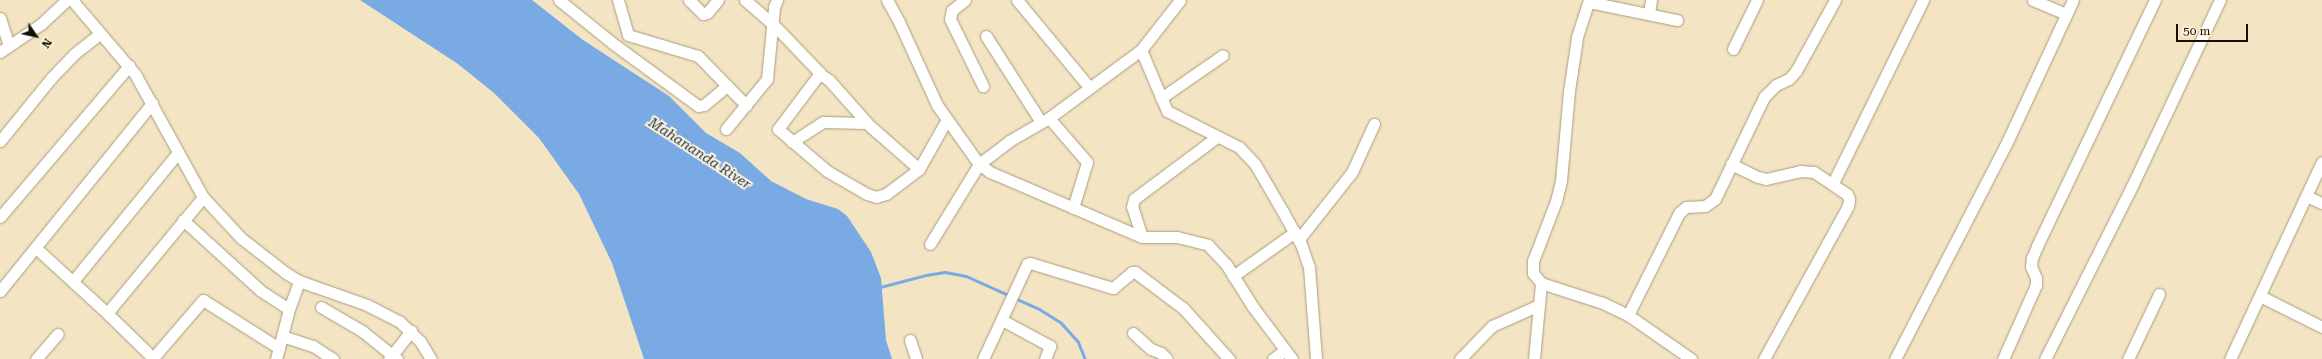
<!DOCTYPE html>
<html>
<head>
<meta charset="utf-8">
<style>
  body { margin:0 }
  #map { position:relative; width:2322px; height:359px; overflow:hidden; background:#f3e4c3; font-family:"Roboto Serif",serif }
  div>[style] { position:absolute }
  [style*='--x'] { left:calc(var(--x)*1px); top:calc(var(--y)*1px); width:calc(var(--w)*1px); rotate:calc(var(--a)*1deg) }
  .water>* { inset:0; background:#7aaae4 }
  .stream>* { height:3px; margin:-1.5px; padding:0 1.5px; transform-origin:1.5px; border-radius:1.5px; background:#7aaae4 }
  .roads { filter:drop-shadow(0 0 1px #aa9c7d) drop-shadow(0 0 1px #aa9c7d) }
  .minor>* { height:11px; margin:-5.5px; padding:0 5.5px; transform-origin:5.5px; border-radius:5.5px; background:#fff }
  span { translate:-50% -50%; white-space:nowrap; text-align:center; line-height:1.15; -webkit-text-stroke:4px #fef1d7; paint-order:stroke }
  .water-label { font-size:14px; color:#0d2f54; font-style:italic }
  .north { position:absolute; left:16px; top:16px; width:40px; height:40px; -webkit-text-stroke:3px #fef1d7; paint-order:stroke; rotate:124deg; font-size:11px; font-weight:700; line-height:16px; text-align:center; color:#151005 }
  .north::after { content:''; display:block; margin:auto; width:14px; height:18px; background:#151005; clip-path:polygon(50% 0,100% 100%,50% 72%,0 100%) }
  .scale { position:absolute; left:2176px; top:24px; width:72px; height:18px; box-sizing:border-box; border:2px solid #151005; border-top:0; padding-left:5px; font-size:12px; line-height:14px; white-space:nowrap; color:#151005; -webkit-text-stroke:3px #fef1d7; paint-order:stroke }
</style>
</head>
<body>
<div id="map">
  <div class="water">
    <div style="clip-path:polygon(360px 0,532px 0,583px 40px,669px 96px,706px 133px,740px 153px,771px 181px,806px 199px,838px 209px,847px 216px,871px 252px,881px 278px,886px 340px,892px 359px,644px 359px,612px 263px,579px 194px,539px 138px,494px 93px,458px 64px)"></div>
  </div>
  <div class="stream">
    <div style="--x:880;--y:287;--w:48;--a:-14.6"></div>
    <div style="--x:926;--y:275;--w:19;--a:-9"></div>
    <div style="--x:945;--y:272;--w:21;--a:11"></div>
    <div style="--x:966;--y:276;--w:80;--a:24.3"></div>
    <div style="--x:1039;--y:309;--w:26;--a:32"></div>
    <div style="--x:1061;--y:323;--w:25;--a:48"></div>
    <div style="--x:1078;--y:342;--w:18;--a:68"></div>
  </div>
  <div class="roads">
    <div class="minor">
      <div style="--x:72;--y:0;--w:97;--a:49.6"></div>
      <div style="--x:135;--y:74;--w:141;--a:61.1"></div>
      <div style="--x:203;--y:197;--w:56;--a:47.2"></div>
      <div style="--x:241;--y:238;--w:57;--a:37.9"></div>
      <div style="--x:286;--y:273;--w:15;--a:32"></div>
      <div style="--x:299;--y:281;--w:72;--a:19.4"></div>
      <div style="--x:367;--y:305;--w:36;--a:27"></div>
      <div style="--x:399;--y:321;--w:29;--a:44"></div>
      <div style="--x:420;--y:341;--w:21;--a:59"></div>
      <div style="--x:559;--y:0;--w:67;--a:38.9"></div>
      <div style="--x:611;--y:42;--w:108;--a:36.3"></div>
      <div style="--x:698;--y:106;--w:6;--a:-9"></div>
      <div style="--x:704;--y:105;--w:30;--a:-40"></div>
      <div style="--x:618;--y:0;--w:36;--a:74"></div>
      <div style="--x:628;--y:35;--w:73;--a:16.7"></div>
      <div style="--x:698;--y:56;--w:69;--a:45.6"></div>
      <div style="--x:689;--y:0;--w:20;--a:45"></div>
      <div style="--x:703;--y:14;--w:4;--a:-14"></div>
      <div style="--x:707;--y:13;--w:17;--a:-50"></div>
      <div style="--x:745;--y:0;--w:37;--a:41"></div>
      <div style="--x:773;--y:24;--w:68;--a:46.2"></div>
      <div style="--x:820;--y:73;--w:70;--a:126.9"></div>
      <div style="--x:778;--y:129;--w:65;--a:40.6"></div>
      <div style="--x:827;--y:171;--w:46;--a:29.9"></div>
      <div style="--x:867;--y:194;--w:9;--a:18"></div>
      <div style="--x:876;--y:197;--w:10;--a:-17"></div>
      <div style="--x:886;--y:194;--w:41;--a:-37.1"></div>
      <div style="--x:919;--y:169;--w:55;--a:-60.6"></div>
      <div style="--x:887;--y:0;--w:25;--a:61"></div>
      <div style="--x:899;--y:22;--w:91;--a:65.4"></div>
      <div style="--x:937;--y:105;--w:72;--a:54.6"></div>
      <div style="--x:979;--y:164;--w:14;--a:36"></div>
      <div style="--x:990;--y:172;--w:165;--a:23.2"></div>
      <div style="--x:1142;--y:237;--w:35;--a:0"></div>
      <div style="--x:1177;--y:237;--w:32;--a:14"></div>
      <div style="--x:1208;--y:245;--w:26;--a:47"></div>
      <div style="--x:1226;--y:264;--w:51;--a:57.9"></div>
      <div style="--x:1253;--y:307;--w:65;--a:53.1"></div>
      <div style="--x:965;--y:0;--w:16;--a:142"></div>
      <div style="--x:952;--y:10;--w:9;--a:103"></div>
      <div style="--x:950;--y:19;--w:75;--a:63.8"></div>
      <div style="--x:1017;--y:0;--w:113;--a:50.4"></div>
      <div style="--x:1589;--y:0;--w:40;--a:108"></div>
      <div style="--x:1577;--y:38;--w:54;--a:98.6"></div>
      <div style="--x:1569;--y:91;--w:90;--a:95.1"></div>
      <div style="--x:1561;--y:181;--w:21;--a:104"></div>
      <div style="--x:1556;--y:201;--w:64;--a:111"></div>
      <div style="--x:1533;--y:261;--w:12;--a:90"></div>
      <div style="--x:1533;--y:273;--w:13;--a:51"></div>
      <div style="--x:1541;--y:283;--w:65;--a:17.9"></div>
      <div style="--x:1603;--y:303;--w:28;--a:26"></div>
      <div style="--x:1628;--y:315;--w:77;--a:34.9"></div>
      <div style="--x:2033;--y:0;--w:36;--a:23"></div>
      <div style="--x:1589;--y:2;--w:90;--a:11.6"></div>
      <div style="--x:1649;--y:14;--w:14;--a:-82"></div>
      <div style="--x:0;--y:18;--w:29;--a:72"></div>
      <div style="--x:986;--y:36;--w:102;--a:57.4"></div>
      <div style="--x:1733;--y:49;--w:55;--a:-63.9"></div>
      <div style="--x:1141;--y:50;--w:66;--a:66.9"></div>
      <div style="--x:1167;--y:111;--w:80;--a:26.6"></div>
      <div style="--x:1239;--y:147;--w:23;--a:47"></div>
      <div style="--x:1255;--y:164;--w:56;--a:59.7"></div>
      <div style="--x:1283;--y:212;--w:37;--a:61"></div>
      <div style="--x:1301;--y:244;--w:24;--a:71"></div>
      <div style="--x:1309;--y:267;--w:92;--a:85.6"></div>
      <div style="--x:0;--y:52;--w:50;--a:-34.3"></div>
      <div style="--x:41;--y:24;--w:35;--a:-43"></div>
      <div style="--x:820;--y:74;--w:11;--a:34"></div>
      <div style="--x:829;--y:80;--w:62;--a:48.3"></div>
      <div style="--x:870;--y:126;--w:65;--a:41.3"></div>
      <div style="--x:1161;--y:98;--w:75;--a:-34.7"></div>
      <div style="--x:1049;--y:118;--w:58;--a:49.2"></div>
      <div style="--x:1087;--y:162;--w:48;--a:106.9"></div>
      <div style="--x:726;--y:129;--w:65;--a:-50.6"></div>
      <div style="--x:767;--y:79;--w:72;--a:-84.4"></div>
      <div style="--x:774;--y:7;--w:8;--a:-67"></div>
      <div style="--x:0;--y:141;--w:82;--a:-50.9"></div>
      <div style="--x:52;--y:77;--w:32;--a:-46"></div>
      <div style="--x:74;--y:54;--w:33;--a:-38"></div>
      <div style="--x:792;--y:142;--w:37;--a:-33"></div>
      <div style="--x:823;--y:122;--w:43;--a:1.3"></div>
      <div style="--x:1731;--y:164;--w:30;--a:26"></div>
      <div style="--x:1758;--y:177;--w:8;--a:14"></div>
      <div style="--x:1766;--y:179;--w:35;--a:-13"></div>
      <div style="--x:1800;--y:171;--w:14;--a:4"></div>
      <div style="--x:1814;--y:172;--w:40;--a:34"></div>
      <div style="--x:1847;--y:194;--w:5;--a:68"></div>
      <div style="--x:1849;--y:199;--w:7;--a:98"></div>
      <div style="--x:1848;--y:206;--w:175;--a:118.8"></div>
      <div style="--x:1833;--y:183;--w:204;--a:-63.8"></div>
      <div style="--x:2306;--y:196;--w:17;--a:24"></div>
      <div style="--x:0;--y:217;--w:199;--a:-49.5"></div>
      <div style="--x:183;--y:220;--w:105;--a:42.3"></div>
      <div style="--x:261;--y:291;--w:33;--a:33"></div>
      <div style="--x:1142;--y:237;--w:32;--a:-108"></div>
      <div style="--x:1132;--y:207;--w:8;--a:-76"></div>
      <div style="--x:1134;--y:199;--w:104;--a:-36.8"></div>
      <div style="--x:1299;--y:239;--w:85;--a:-51.7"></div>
      <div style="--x:1352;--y:172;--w:53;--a:-65.4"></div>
      <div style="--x:930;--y:244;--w:94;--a:-58.5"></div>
      <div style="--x:979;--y:164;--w:38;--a:-37"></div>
      <div style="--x:1009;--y:141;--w:46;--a:-29.9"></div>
      <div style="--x:1049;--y:118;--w:114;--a:-36.5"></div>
      <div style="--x:1141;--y:50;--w:63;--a:-52"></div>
      <div style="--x:36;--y:248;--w:98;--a:42.5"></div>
      <div style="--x:1233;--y:276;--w:76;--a:-35.4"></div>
      <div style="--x:73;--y:281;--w:164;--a:-50.7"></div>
      <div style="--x:0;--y:291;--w:242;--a:-51"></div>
      <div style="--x:2260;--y:296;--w:69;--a:26.6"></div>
      <div style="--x:321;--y:307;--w:48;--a:30.3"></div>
      <div style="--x:362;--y:331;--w:45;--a:38.7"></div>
      <div style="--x:1628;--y:315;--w:114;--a:-63.4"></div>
      <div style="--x:1679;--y:213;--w:9;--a:-41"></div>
      <div style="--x:1686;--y:207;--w:19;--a:-3"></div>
      <div style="--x:1705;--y:206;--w:12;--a:-35"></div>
      <div style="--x:1715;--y:199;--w:113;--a:-64.3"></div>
      <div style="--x:1764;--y:97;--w:17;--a:-45"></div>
      <div style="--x:1776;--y:85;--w:14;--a:-25"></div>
      <div style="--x:1789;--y:79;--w:11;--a:-49"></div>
      <div style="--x:1796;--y:71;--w:81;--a:-61.2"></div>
      <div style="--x:1002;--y:320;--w:55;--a:28.4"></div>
      <div style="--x:1050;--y:346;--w:14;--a:111"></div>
      <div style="--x:1133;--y:333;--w:24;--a:42"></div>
      <div style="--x:1151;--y:349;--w:11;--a:22"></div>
      <div style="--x:1161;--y:353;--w:8;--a:45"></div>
      <div style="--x:282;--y:336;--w:33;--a:18"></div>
      <div style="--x:313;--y:346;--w:24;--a:33"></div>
      <div style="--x:910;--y:340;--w:20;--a:72"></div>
      <div style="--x:153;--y:358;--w:62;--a:-135.7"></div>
      <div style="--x:109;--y:315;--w:3;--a:-108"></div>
      <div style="--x:108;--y:312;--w:149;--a:-50.4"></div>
      <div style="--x:36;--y:359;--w:33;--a:-49"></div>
      <div style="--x:152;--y:359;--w:78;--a:-49.2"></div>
      <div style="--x:203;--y:300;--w:90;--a:32.3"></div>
      <div style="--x:276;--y:359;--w:52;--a:-75.4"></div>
      <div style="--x:289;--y:309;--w:30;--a:-70"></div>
      <div style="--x:389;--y:359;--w:36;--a:-52"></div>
      <div style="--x:983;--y:359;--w:105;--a:-65.1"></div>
      <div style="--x:1027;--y:264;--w:3;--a:-18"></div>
      <div style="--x:1030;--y:263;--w:87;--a:16.8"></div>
      <div style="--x:1113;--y:288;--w:25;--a:-40"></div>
      <div style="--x:1132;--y:272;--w:3;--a:0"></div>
      <div style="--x:1135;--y:272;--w:60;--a:36.9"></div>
      <div style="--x:1183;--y:308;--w:69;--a:48"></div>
      <div style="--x:1273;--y:359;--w:15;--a:-37"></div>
      <div style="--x:1460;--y:359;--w:46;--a:-45.9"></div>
      <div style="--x:1492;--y:326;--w:51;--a:-24.1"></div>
      <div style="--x:1534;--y:359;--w:76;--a:-84.7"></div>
      <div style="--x:1895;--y:359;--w:246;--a:-62.7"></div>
      <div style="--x:2008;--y:140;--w:154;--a:-65.1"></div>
      <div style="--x:2003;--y:359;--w:81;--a:-66"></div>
      <div style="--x:2036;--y:285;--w:7;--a:-90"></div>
      <div style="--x:2036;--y:278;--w:13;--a:-113"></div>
      <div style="--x:2031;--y:266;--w:8;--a:-83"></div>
      <div style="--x:2032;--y:258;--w:13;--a:-67"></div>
      <div style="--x:2037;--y:246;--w:273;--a:-64.4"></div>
      <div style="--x:2045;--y:359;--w:194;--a:-63.3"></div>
      <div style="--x:2132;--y:186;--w:206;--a:-64.7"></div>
      <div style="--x:2128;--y:359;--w:72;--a:-64.5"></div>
      <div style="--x:2230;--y:359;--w:217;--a:-65"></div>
    </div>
  </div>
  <div class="water-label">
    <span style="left:700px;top:153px;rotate:33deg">Mahananda River</span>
  </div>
  <div class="north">N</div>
  <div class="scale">50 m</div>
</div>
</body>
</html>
